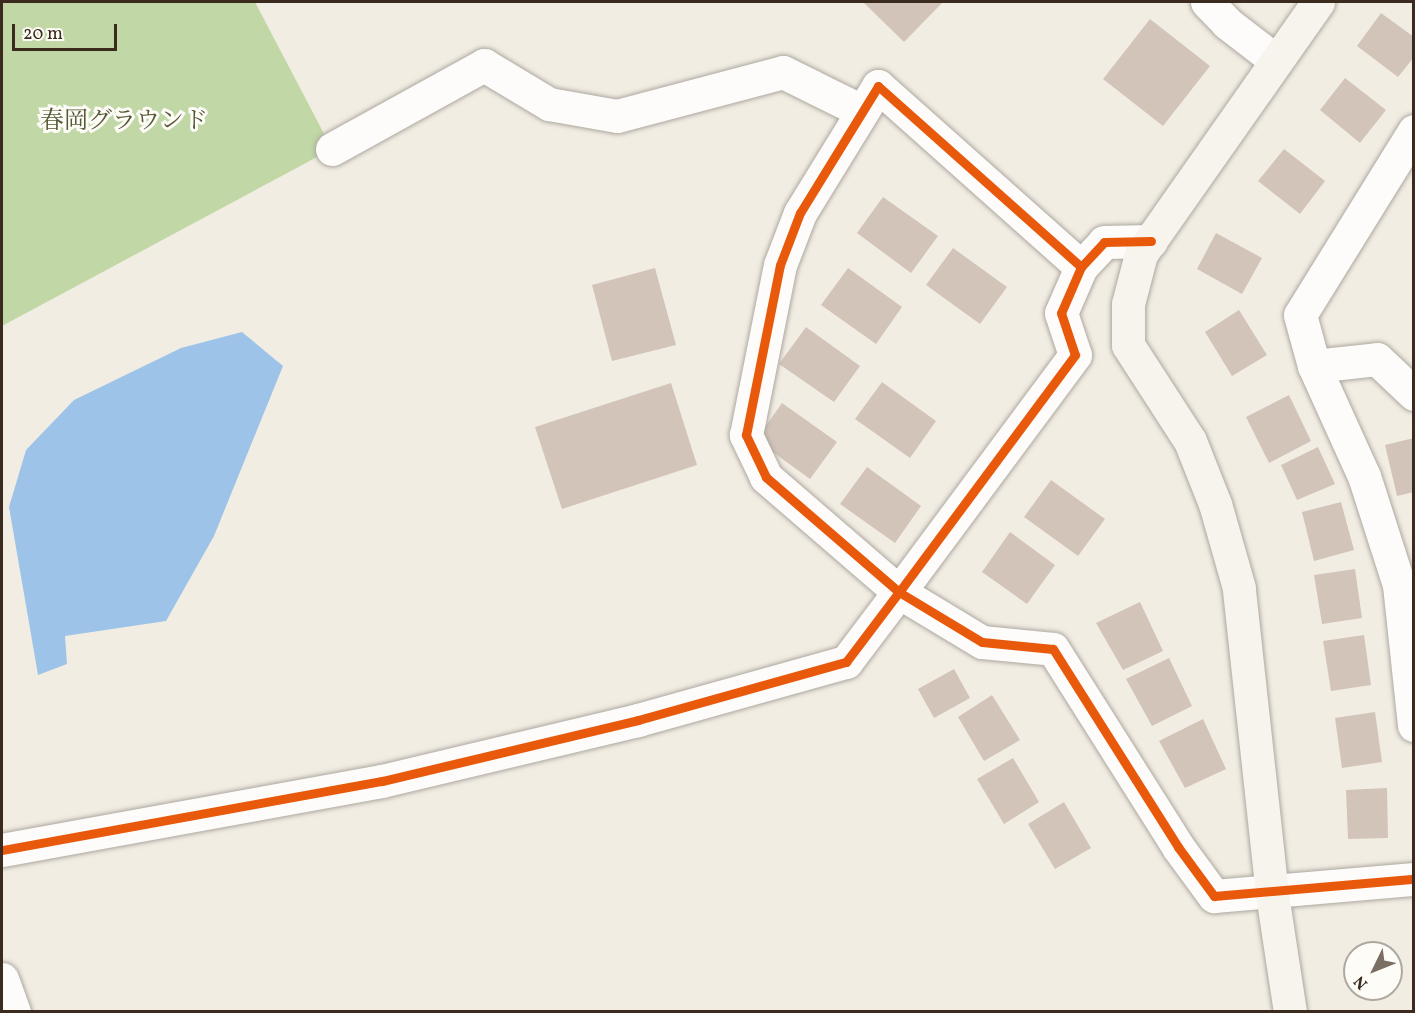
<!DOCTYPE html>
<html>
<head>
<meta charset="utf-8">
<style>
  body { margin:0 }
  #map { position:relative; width:1415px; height:1013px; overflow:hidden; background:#f2ede3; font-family:Vollkorn,"Noto Serif JP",serif }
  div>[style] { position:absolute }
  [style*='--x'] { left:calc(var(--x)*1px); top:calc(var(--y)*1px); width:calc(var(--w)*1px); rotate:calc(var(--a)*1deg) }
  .green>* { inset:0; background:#c1d7a5 }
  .water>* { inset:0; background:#9dc4e8 }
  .building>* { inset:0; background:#d3c4ba }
  .roads { filter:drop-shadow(0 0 2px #ada8a0) drop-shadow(0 0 2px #ada8a0) }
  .street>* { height:33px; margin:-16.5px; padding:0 16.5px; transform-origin:16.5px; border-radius:16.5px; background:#fdfcfb }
  .secondary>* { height:33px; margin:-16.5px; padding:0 16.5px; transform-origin:16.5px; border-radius:16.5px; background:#f7f3ed }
  .cycleway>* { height:9px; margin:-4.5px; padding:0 4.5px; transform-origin:4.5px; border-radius:4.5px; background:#e8590c }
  span { translate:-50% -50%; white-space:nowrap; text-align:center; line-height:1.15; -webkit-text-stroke:6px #fdfcf7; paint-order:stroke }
  .park-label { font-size:24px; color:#575837 }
  .frame { position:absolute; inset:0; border:3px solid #3b2a1e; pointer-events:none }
  .north { position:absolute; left:1343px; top:941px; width:60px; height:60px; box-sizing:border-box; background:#fdfcf7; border:2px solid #afa8a0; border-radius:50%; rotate:227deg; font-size:16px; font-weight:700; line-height:24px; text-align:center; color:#3b2a1e }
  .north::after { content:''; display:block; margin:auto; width:21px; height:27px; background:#7b6e63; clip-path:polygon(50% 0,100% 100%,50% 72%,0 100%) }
  .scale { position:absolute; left:12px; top:24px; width:105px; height:27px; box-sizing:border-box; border:3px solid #3b2a1e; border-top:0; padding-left:8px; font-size:18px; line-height:21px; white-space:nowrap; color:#3b2a1e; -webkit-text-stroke:4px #fdfcf7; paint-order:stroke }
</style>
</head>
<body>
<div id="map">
  <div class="green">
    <div style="clip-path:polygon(2px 2px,255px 2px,332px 149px,2px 326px)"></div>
  </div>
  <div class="water">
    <div style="clip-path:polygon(242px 332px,283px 366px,214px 536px,166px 621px,65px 636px,67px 664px,38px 675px,9px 507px,26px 450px,74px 400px,181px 348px)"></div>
  </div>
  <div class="building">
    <div style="clip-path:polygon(863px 2px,943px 2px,904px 42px)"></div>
    <div style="clip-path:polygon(1381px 13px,1414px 37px,1414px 57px,1398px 77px,1357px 46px)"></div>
    <div style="clip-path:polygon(1150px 19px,1210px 66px,1163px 126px,1103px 79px)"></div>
    <div style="clip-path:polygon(1345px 78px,1386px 110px,1360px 143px,1320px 110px)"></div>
    <div style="clip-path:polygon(1284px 149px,1325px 181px,1300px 214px,1258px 181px)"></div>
    <div style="clip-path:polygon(883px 197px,938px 236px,911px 273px,857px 233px)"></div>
    <div style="clip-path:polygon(1216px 233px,1262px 258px,1242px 294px,1197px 269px)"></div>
    <div style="clip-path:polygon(953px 248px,1007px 287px,980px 324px,926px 285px)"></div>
    <div style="clip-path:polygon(655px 268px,676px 345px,612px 361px,592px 285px)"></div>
    <div style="clip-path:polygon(848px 268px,902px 307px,876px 344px,821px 305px)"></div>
    <div style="clip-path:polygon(1239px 310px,1267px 355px,1232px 376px,1205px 332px)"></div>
    <div style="clip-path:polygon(806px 327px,860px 366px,834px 402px,779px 364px)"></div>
    <div style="clip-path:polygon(882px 382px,936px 421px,910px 458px,855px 419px)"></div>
    <div style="clip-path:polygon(671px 383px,697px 465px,562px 509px,535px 427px)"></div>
    <div style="clip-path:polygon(1289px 395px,1311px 441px,1269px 463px,1246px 417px)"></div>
    <div style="clip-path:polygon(782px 403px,837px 442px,810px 479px,756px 440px)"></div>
    <div style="clip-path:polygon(1414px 438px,1414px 492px,1397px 496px,1385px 445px)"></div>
    <div style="clip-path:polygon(1318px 447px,1335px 484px,1297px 500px,1281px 465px)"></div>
    <div style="clip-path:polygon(867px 467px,921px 506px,895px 543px,840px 504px)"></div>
    <div style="clip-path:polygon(1051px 480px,1105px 519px,1078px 556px,1024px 517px)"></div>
    <div style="clip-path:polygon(1341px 502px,1354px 550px,1314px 561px,1302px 512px)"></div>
    <div style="clip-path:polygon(1010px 532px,1055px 565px,1027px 604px,982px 572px)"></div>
    <div style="clip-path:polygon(1355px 569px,1362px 618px,1322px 624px,1314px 575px)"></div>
    <div style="clip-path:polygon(1140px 602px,1163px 651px,1123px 670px,1096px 623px)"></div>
    <div style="clip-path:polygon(1364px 635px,1371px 685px,1331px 691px,1323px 641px)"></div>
    <div style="clip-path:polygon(1169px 658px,1192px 706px,1152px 726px,1126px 679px)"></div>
    <div style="clip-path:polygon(954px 669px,970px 698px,934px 718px,918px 689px)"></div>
    <div style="clip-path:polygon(992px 695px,1020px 740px,984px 761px,958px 717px)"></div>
    <div style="clip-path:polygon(1375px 712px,1382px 762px,1342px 768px,1335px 718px)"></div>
    <div style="clip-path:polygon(1203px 719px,1226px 769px,1185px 788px,1159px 741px)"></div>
    <div style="clip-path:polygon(1013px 758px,1039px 802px,1004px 824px,977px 779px)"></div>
    <div style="clip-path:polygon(1387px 788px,1388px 838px,1348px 839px,1346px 790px)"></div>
    <div style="clip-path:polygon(1064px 802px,1091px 848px,1055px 869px,1028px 824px)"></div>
  </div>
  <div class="roads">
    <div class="street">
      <div style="--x:1207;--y:2;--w:29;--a:46"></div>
      <div style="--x:1227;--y:23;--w:61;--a:37.6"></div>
      <div style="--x:1414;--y:131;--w:216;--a:121.8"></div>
      <div style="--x:1300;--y:315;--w:53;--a:74.6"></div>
      <div style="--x:1314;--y:366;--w:63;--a:-6.3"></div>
      <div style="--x:1377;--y:359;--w:51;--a:43.4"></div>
      <div style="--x:332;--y:149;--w:174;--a:-28.9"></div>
      <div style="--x:484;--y:65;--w:76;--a:31"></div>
      <div style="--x:549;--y:104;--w:69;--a:10"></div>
      <div style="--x:617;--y:116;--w:172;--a:-14.8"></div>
      <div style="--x:783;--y:72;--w:88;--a:26.3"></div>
      <div style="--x:1081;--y:267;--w:50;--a:113.5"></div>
      <div style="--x:1061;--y:313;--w:44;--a:71.6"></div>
      <div style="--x:1075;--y:355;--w:295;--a:126.6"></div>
      <div style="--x:899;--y:592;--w:176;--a:-139.2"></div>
      <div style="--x:766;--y:477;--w:47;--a:-115.5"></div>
      <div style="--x:746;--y:435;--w:173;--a:-78.7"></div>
      <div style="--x:780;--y:265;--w:56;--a:-69"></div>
      <div style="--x:800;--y:213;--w:149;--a:-58.4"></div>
      <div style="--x:878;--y:86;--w:272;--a:41.7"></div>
      <div style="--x:1081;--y:267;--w:34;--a:-47"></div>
      <div style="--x:1104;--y:242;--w:47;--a:-1.2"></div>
      <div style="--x:1314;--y:366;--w:121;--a:65.6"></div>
      <div style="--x:1364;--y:476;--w:114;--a:72.2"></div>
      <div style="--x:1399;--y:585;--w:141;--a:83.9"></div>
      <div style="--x:2;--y:850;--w:386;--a:-10.3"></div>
      <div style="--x:382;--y:781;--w:263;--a:-13.4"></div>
      <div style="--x:638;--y:720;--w:216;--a:-15.6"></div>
      <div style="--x:846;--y:662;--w:88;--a:-52.9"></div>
      <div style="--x:899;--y:592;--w:97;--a:31.1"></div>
      <div style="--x:982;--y:642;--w:71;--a:5.6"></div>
      <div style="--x:1053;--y:649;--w:234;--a:57.7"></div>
      <div style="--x:1178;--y:847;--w:61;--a:53.7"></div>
      <div style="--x:1214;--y:896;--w:201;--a:-4.9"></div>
      <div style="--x:2;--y:979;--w:35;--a:70"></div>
    </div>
    <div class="secondary">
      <div style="--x:1290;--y:1012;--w:119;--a:-98.7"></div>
      <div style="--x:1272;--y:894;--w:308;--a:-96.2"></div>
      <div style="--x:1239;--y:588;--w:87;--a:-105.9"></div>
      <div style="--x:1215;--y:504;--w:68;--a:-111.6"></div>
      <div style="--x:1190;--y:441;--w:114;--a:-122.9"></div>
      <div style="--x:1128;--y:345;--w:41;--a:-90"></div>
      <div style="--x:1128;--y:304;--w:52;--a:-75.4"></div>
      <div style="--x:1141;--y:254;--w:308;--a:-54.9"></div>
    </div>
  </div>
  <div class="cycleway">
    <div style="--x:1081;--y:267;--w:50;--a:113.5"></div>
    <div style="--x:1061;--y:313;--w:44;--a:71.6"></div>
    <div style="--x:1075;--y:355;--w:295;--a:126.6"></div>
    <div style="--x:899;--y:592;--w:176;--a:-139.2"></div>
    <div style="--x:766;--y:477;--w:47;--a:-115.5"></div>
    <div style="--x:746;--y:435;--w:173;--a:-78.7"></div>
    <div style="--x:780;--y:265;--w:56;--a:-69"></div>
    <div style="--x:800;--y:213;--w:149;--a:-58.4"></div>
    <div style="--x:878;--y:86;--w:272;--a:41.7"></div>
    <div style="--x:1081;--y:267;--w:34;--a:-47"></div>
    <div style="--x:1104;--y:242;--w:47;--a:-1.2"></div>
    <div style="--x:2;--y:850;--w:386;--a:-10.3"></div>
    <div style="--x:382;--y:781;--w:263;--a:-13.4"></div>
    <div style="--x:638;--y:720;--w:216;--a:-15.6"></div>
    <div style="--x:846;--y:662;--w:88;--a:-52.9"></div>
    <div style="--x:899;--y:592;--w:97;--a:31.1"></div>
    <div style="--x:982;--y:642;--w:71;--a:5.6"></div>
    <div style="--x:1053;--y:649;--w:234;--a:57.7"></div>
    <div style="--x:1178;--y:847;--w:61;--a:53.7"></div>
    <div style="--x:1214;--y:896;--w:201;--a:-4.9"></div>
  </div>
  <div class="park-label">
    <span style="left:124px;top:123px">春岡グラウンド</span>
  </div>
  <div class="frame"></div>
  <div class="north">N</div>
  <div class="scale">20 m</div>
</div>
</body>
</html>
